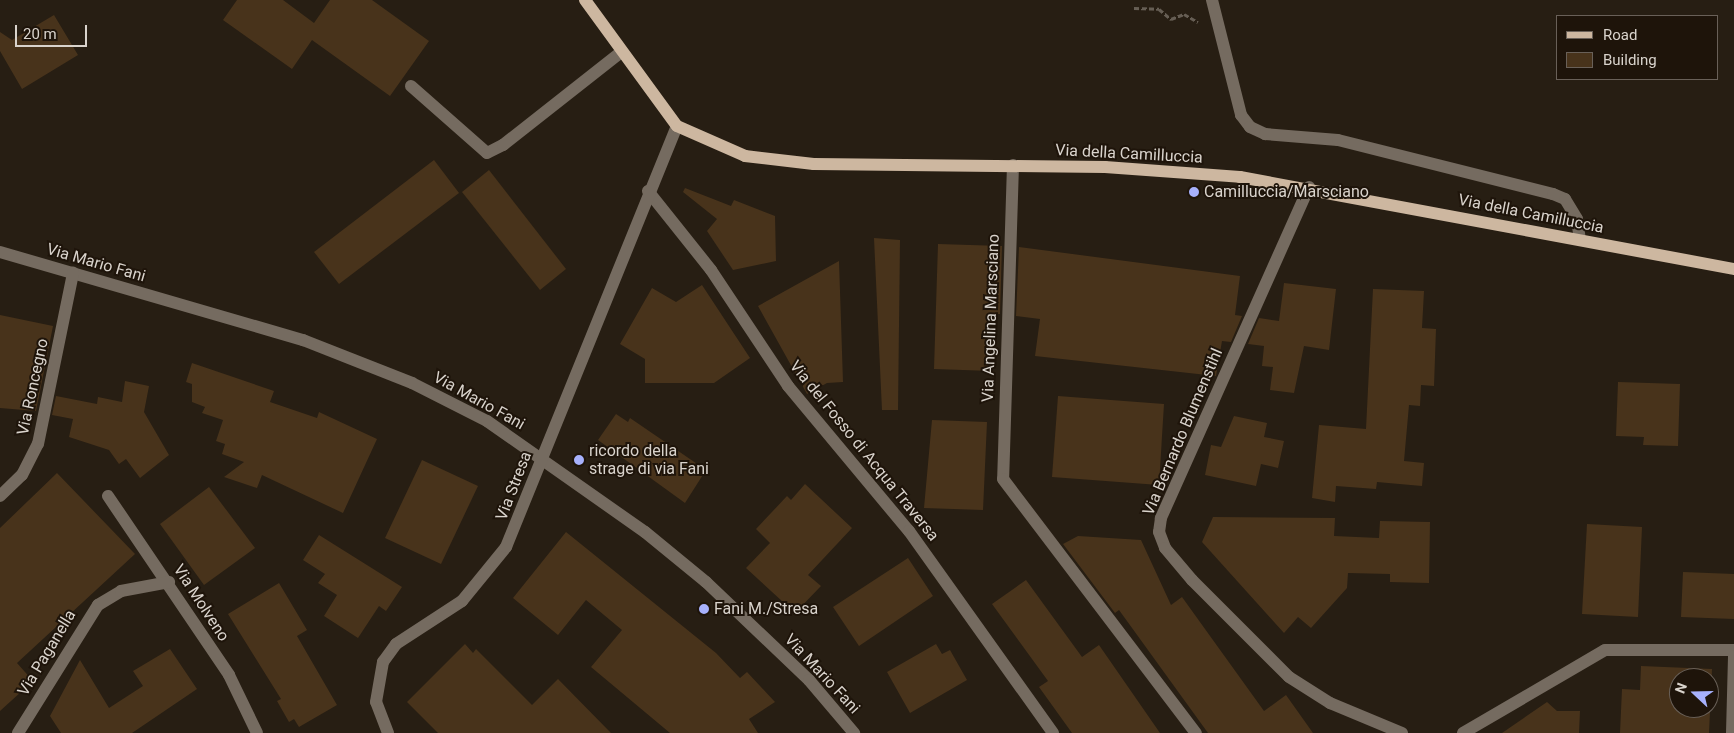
<!DOCTYPE html>
<html>
<head>
<meta charset="utf-8">
<style>
  body { margin:0 }
  #map { position:relative; width:1734px; height:733px; overflow:hidden; background:#271e13; font-family:Roboto,sans-serif }
  div>[style] { position:absolute }
  [style*='--x'] { left:calc(var(--x)*1px); top:calc(var(--y)*1px); width:calc(var(--w)*1px); rotate:calc(var(--a)*1deg) }
  .building>* { inset:0; background:#48331b }
  .path>* { height:3px; margin-top:-1.5px; transform-origin:0; background:repeating-linear-gradient(90deg,#665e54 0 5px,transparent 0 7.5px) }
  .minor>* { height:12px; margin:-6px; padding:0 6px; transform-origin:6px; border-radius:6px; background:#756b60 }
  .major>* { height:12px; margin:-6px; padding:0 6px; transform-origin:6px; border-radius:6px; background:#cdb7a0 }
  .dots>* { width:14px; height:14px; translate:-50% -50%; box-sizing:border-box; border:2px solid #1e140a; border-radius:50% }
  span { translate:-50% -50%; white-space:nowrap; text-align:center; line-height:1.15; -webkit-text-stroke:4px #1e140a; paint-order:stroke }
  .street-label { font-size:16px; color:#d9d3cc }
  .poi-label { font-size:16px; color:#d9d3cc }
  .left { translate:0 -50%; text-align:left }
  .legend { position:absolute; left:1556px; top:15px; width:162px; height:65px; box-sizing:border-box; background:#1e140a; border:1px solid #696058; margin:0; padding:6px 9px; list-style:none; font-size:15px; color:#d9d3cc }
  .legend li { display:flex; align-items:center; gap:10px; height:25px }
  .legend b { width:25px; border:1px solid #696058 }
  .north { position:absolute; left:1669px; top:668px; width:50px; height:50px; box-sizing:border-box; background:#1e140a; border:1px solid #696058; border-radius:50%; rotate:291deg; font-size:14px; font-weight:700; line-height:20px; text-align:center; color:#d9d3cc }
  .north::after { content:''; display:block; margin:auto; width:18px; height:22px; background:#a7b1fc; clip-path:polygon(50% 0,100% 100%,50% 72%,0 100%) }
  .scale { position:absolute; left:15px; top:25px; width:72px; height:22px; box-sizing:border-box; border:2px solid #d9d3cc; border-top:0; padding-left:6px; font-size:15px; line-height:18px; white-space:nowrap; color:#d9d3cc; -webkit-text-stroke:4px #1e140a; paint-order:stroke }
</style>
</head>
<body>
<div id="map">
  <div class="building">
    <div style="clip-path:polygon(237px 0,283px 0,314px 23px,330px 0,372px 0,429px 41px,390px 96px,312px 40px,292px 69px,223px 20px)"></div>
    <div style="clip-path:polygon(54px 15px,78px 55px,22px 89px,0 51px,0 32px,12px 40px)"></div>
    <div style="clip-path:polygon(434px 160px,459px 193px,339px 284px,314px 252px)"></div>
    <div style="clip-path:polygon(489px 170px,566px 269px,540px 290px,462px 192px)"></div>
    <div style="clip-path:polygon(685px 188px,731px 206px,734px 200px,775px 216px,776px 261px,733px 270px,707px 231px,717px 219px,683px 192px)"></div>
    <div style="clip-path:polygon(874px 238px,900px 240px,898px 410px,882px 410px)"></div>
    <div style="clip-path:polygon(938px 244px,1002px 246px,1000px 314px,994px 314px,992px 371px,934px 369px)"></div>
    <div style="clip-path:polygon(1019px 247px,1240px 276px,1235px 315px,1242px 316px,1231px 342px,1222px 341px,1216px 376px,1035px 356px,1040px 319px,1016px 316px)"></div>
    <div style="clip-path:polygon(839px 261px,843px 382px,827px 383px,807px 394px,758px 306px)"></div>
    <div style="clip-path:polygon(1284px 283px,1336px 289px,1329px 350px,1304px 346px,1294px 393px,1270px 390px,1273px 367px,1262px 366px,1264px 346px,1248px 344px,1259px 318px,1279px 321px)"></div>
    <div style="clip-path:polygon(702px 285px,750px 358px,714px 383px,645px 383px,645px 359px,620px 344px,652px 288px,676px 302px)"></div>
    <div style="clip-path:polygon(1373px 289px,1424px 291px,1422px 328px,1436px 329px,1434px 386px,1421px 385px,1420px 406px,1409px 405px,1404px 461px,1424px 463px,1422px 486px,1377px 482px,1376px 489px,1336px 486px,1335px 502px,1312px 498px,1319px 425px,1366px 429px)"></div>
    <div style="clip-path:polygon(0 315px,53px 326px,36px 411px,0 408px)"></div>
    <div style="clip-path:polygon(192px 363px,274px 391px,270px 402px,317px 418px,319px 412px,377px 439px,343px 513px,262px 475px,257px 488px,224px 477px,244px 462px,222px 454px,225px 444px,216px 441px,223px 420px,202px 413px,205px 407px,192px 402px,192px 384px,186px 382px)"></div>
    <div style="clip-path:polygon(125px 381px,149px 386px,144px 412px,169px 455px,140px 478px,126px 459px,119px 464px,109px 450px,69px 437px,73px 419px,52px 415px,56px 396px,97px 404px,98px 397px,122px 402px)"></div>
    <div style="clip-path:polygon(1618px 382px,1680px 384px,1678px 446px,1643px 445px,1644px 437px,1616px 436px)"></div>
    <div style="clip-path:polygon(1058px 396px,1164px 404px,1159px 485px,1052px 477px)"></div>
    <div style="clip-path:polygon(616px 414px,628px 422px,630px 418px,706px 470px,685px 503px,598px 440px)"></div>
    <div style="clip-path:polygon(1234px 416px,1267px 423px,1264px 437px,1284px 441px,1278px 468px,1261px 464px,1256px 486px,1205px 475px,1211px 445px,1221px 447px)"></div>
    <div style="clip-path:polygon(932px 420px,987px 422px,983px 510px,924px 508px)"></div>
    <div style="clip-path:polygon(422px 460px,478px 486px,441px 564px,385px 538px)"></div>
    <div style="clip-path:polygon(57px 473px,135px 554px,17px 663px,33px 681px,0 711px,0 528px)"></div>
    <div style="clip-path:polygon(805px 484px,852px 528px,808px 575px,821px 586px,795px 613px,746px 568px,770px 543px,756px 529px,787px 496px,791px 500px)"></div>
    <div style="clip-path:polygon(209px 487px,255px 548px,204px 585px,160px 524px)"></div>
    <div style="clip-path:polygon(1213px 517px,1335px 518px,1334px 536px,1379px 538px,1380px 521px,1430px 522px,1429px 583px,1390px 582px,1390px 574px,1348px 573px,1347px 588px,1311px 628px,1298px 617px,1284px 633px,1202px 542px)"></div>
    <div style="clip-path:polygon(1587px 524px,1642px 527px,1638px 617px,1582px 614px)"></div>
    <div style="clip-path:polygon(566px 532px,716px 653px,740px 678px,747px 672px,775px 702px,749px 719px,758px 733px,670px 733px,591px 667px,622px 630px,586px 600px,558px 635px,513px 598px)"></div>
    <div style="clip-path:polygon(319px 535px,402px 587px,386px 611px,379px 606px,358px 638px,324px 616px,337px 595px,318px 583px,325px 574px,303px 560px)"></div>
    <div style="clip-path:polygon(1078px 536px,1141px 540px,1171px 605px,1182px 597px,1264px 711px,1286px 695px,1313px 733px,1208px 733px,1119px 610px,1115px 613px,1063px 544px)"></div>
    <div style="clip-path:polygon(908px 558px,933px 596px,859px 646px,833px 607px)"></div>
    <div style="clip-path:polygon(1683px 572px,1734px 574px,1734px 619px,1681px 617px)"></div>
    <div style="clip-path:polygon(1026px 580px,1082px 657px,1099px 645px,1160px 733px,1072px 733px,1039px 687px,1048px 681px,992px 604px)"></div>
    <div style="clip-path:polygon(279px 583px,307px 630px,297px 636px,337px 705px,299px 727px,294px 719px,289px 722px,277px 701px,281px 699px,228px 614px)"></div>
    <div style="clip-path:polygon(465px 644px,473px 653px,476px 649px,532px 705px,558px 679px,611px 733px,438px 733px,407px 702px)"></div>
    <div style="clip-path:polygon(936px 644px,942px 654px,950px 650px,967px 680px,910px 713px,887px 672px)"></div>
    <div style="clip-path:polygon(170px 649px,197px 689px,132px 733px,61px 733px,50px 716px,80px 660px,109px 708px,143px 686px,133px 671px)"></div>
    <div style="clip-path:polygon(evenodd,1641px 666px,1712px 669px,1709px 733px,1620px 733px,1622px 689px,1640px 690px,1641px 666px,1679px 678px,1709px 678px,1709px 708px,1679px 708px,1679px 678px)"></div>
    <div style="clip-path:polygon(1547px 702px,1557px 711px,1580px 711px,1579px 733px,1502px 733px)"></div>
  </div>
  <div class="path">
    <div style="--x:1134;--y:8;--w:25;--a:2"></div>
    <div style="--x:1159;--y:9;--w:16;--a:40"></div>
    <div style="--x:1171;--y:19;--w:14;--a:-21"></div>
    <div style="--x:1184;--y:14;--w:16;--a:30"></div>
  </div>
  <div class="minor">
    <div style="--x:1212;--y:0;--w:119;--a:75.8"></div>
    <div style="--x:1241;--y:115;--w:15;--a:53"></div>
    <div style="--x:1250;--y:127;--w:17;--a:25"></div>
    <div style="--x:1265;--y:134;--w:73;--a:4.7"></div>
    <div style="--x:1338;--y:140;--w:222;--a:14.1"></div>
    <div style="--x:1553;--y:194;--w:13;--a:23"></div>
    <div style="--x:1565;--y:199;--w:23;--a:59"></div>
    <div style="--x:1577;--y:219;--w:21;--a:82"></div>
    <div style="--x:411;--y:86;--w:101;--a:41.4"></div>
    <div style="--x:487;--y:153;--w:18;--a:-27"></div>
    <div style="--x:503;--y:145;--w:150;--a:-38.2"></div>
    <div style="--x:1013;--y:165;--w:314;--a:91.8"></div>
    <div style="--x:1003;--y:479;--w:319;--a:52.8"></div>
    <div style="--x:1309;--y:187;--w:363;--a:114.1"></div>
    <div style="--x:1161;--y:518;--w:14;--a:98"></div>
    <div style="--x:1159;--y:532;--w:17;--a:69"></div>
    <div style="--x:1165;--y:548;--w:42;--a:49.8"></div>
    <div style="--x:1192;--y:580;--w:137;--a:45"></div>
    <div style="--x:1289;--y:677;--w:49;--a:32.4"></div>
    <div style="--x:1330;--y:703;--w:78;--a:22.6"></div>
    <div style="--x:648;--y:191;--w:101;--a:51.4"></div>
    <div style="--x:711;--y:270;--w:139;--a:56.4"></div>
    <div style="--x:788;--y:386;--w:189;--a:50.2"></div>
    <div style="--x:909;--y:531;--w:248;--a:54.5"></div>
    <div style="--x:0;--y:252;--w:316;--a:16.2"></div>
    <div style="--x:303;--y:340;--w:117;--a:21.5"></div>
    <div style="--x:412;--y:383;--w:84;--a:26.9"></div>
    <div style="--x:487;--y:421;--w:193;--a:35.1"></div>
    <div style="--x:645;--y:532;--w:79;--a:39.3"></div>
    <div style="--x:706;--y:582;--w:142;--a:43.6"></div>
    <div style="--x:809;--y:680;--w:70;--a:49.7"></div>
    <div style="--x:0;--y:496;--w:30;--a:-44"></div>
    <div style="--x:22;--y:475;--w:35;--a:-63"></div>
    <div style="--x:38;--y:444;--w:175;--a:-78.4"></div>
    <div style="--x:108;--y:496;--w:216;--a:55.9"></div>
    <div style="--x:229;--y:675;--w:64;--a:64.2"></div>
    <div style="--x:18;--y:733;--w:151;--a:-58"></div>
    <div style="--x:98;--y:605;--w:27;--a:-31"></div>
    <div style="--x:121;--y:591;--w:49;--a:-10.6"></div>
    <div style="--x:388;--y:733;--w:33;--a:-111"></div>
    <div style="--x:376;--y:702;--w:41;--a:-80.1"></div>
    <div style="--x:383;--y:662;--w:22;--a:-54"></div>
    <div style="--x:396;--y:644;--w:79;--a:-33.1"></div>
    <div style="--x:462;--y:601;--w:70;--a:-50.8"></div>
    <div style="--x:506;--y:547;--w:454;--a:-67.9"></div>
    <div style="--x:1463;--y:733;--w:164;--a:-30.3"></div>
    <div style="--x:1605;--y:650;--w:129;--a:0"></div>
    <div style="--x:1732;--y:733;--w:77;--a:-88.5"></div>
  </div>
  <div class="major">
    <div style="--x:585;--y:0;--w:156;--a:53.9"></div>
    <div style="--x:677;--y:126;--w:74;--a:23.8"></div>
    <div style="--x:745;--y:156;--w:69;--a:6.6"></div>
    <div style="--x:814;--y:164;--w:291;--a:0.6"></div>
    <div style="--x:1105;--y:167;--w:135;--a:4.2"></div>
    <div style="--x:1240;--y:177;--w:502;--a:10.55"></div>
  </div>
  <div class="dots">
    <div style="left:1194px;top:192px;background:#a7b1fc"></div>
    <div style="left:579px;top:460px;background:#a7b1fc"></div>
    <div style="left:704px;top:609px;background:#a7b1fc"></div>
  </div>
  <div class="street-label">
    <span style="left:1129px;top:154px;rotate:3deg">Via della Camilluccia</span>
    <span style="left:1531px;top:214px;rotate:11deg">Via della Camilluccia</span>
    <span style="left:96px;top:263px;rotate:16deg">Via Mario Fani</span>
    <span style="left:991px;top:318px;rotate:-88deg">Via Angelina Marsciano</span>
    <span style="left:33px;top:387px;rotate:-78deg">Via Roncegno</span>
    <span style="left:479px;top:401px;rotate:29deg">Via Mario Fani</span>
    <span style="left:1183px;top:432px;rotate:-67deg">Via Bernardo Blumenstihl</span>
    <span style="left:864px;top:451px;rotate:51deg">Via del Fosso di Acqua Traversa</span>
    <span style="left:514px;top:486px;rotate:-69deg">Via Stresa</span>
    <span style="left:201px;top:603px;rotate:57deg">Via Molveno</span>
    <span style="left:47px;top:653px;rotate:-59deg">Via Paganella</span>
    <span style="left:822px;top:674px;rotate:47deg">Via Mario Fani</span>
  </div>
  <div class="poi-label">
    <span class="left" style="left:1204px;top:192px">Camilluccia/Marsciano</span>
    <span class="left" style="left:589px;top:460px">ricordo della<br>strage di via Fani</span>
    <span class="left" style="left:714px;top:609px">Fani M./Stresa</span>
  </div>
  <ul class="legend">
  <li><b style="height:6px;background:#cdb7a0"></b>Road</li>
  <li><b style="height:14px;background:#48331b"></b>Building</li>
  </ul>
  <div class="north">N</div>
  <div class="scale">20 m</div>
</div>
</body>
</html>
